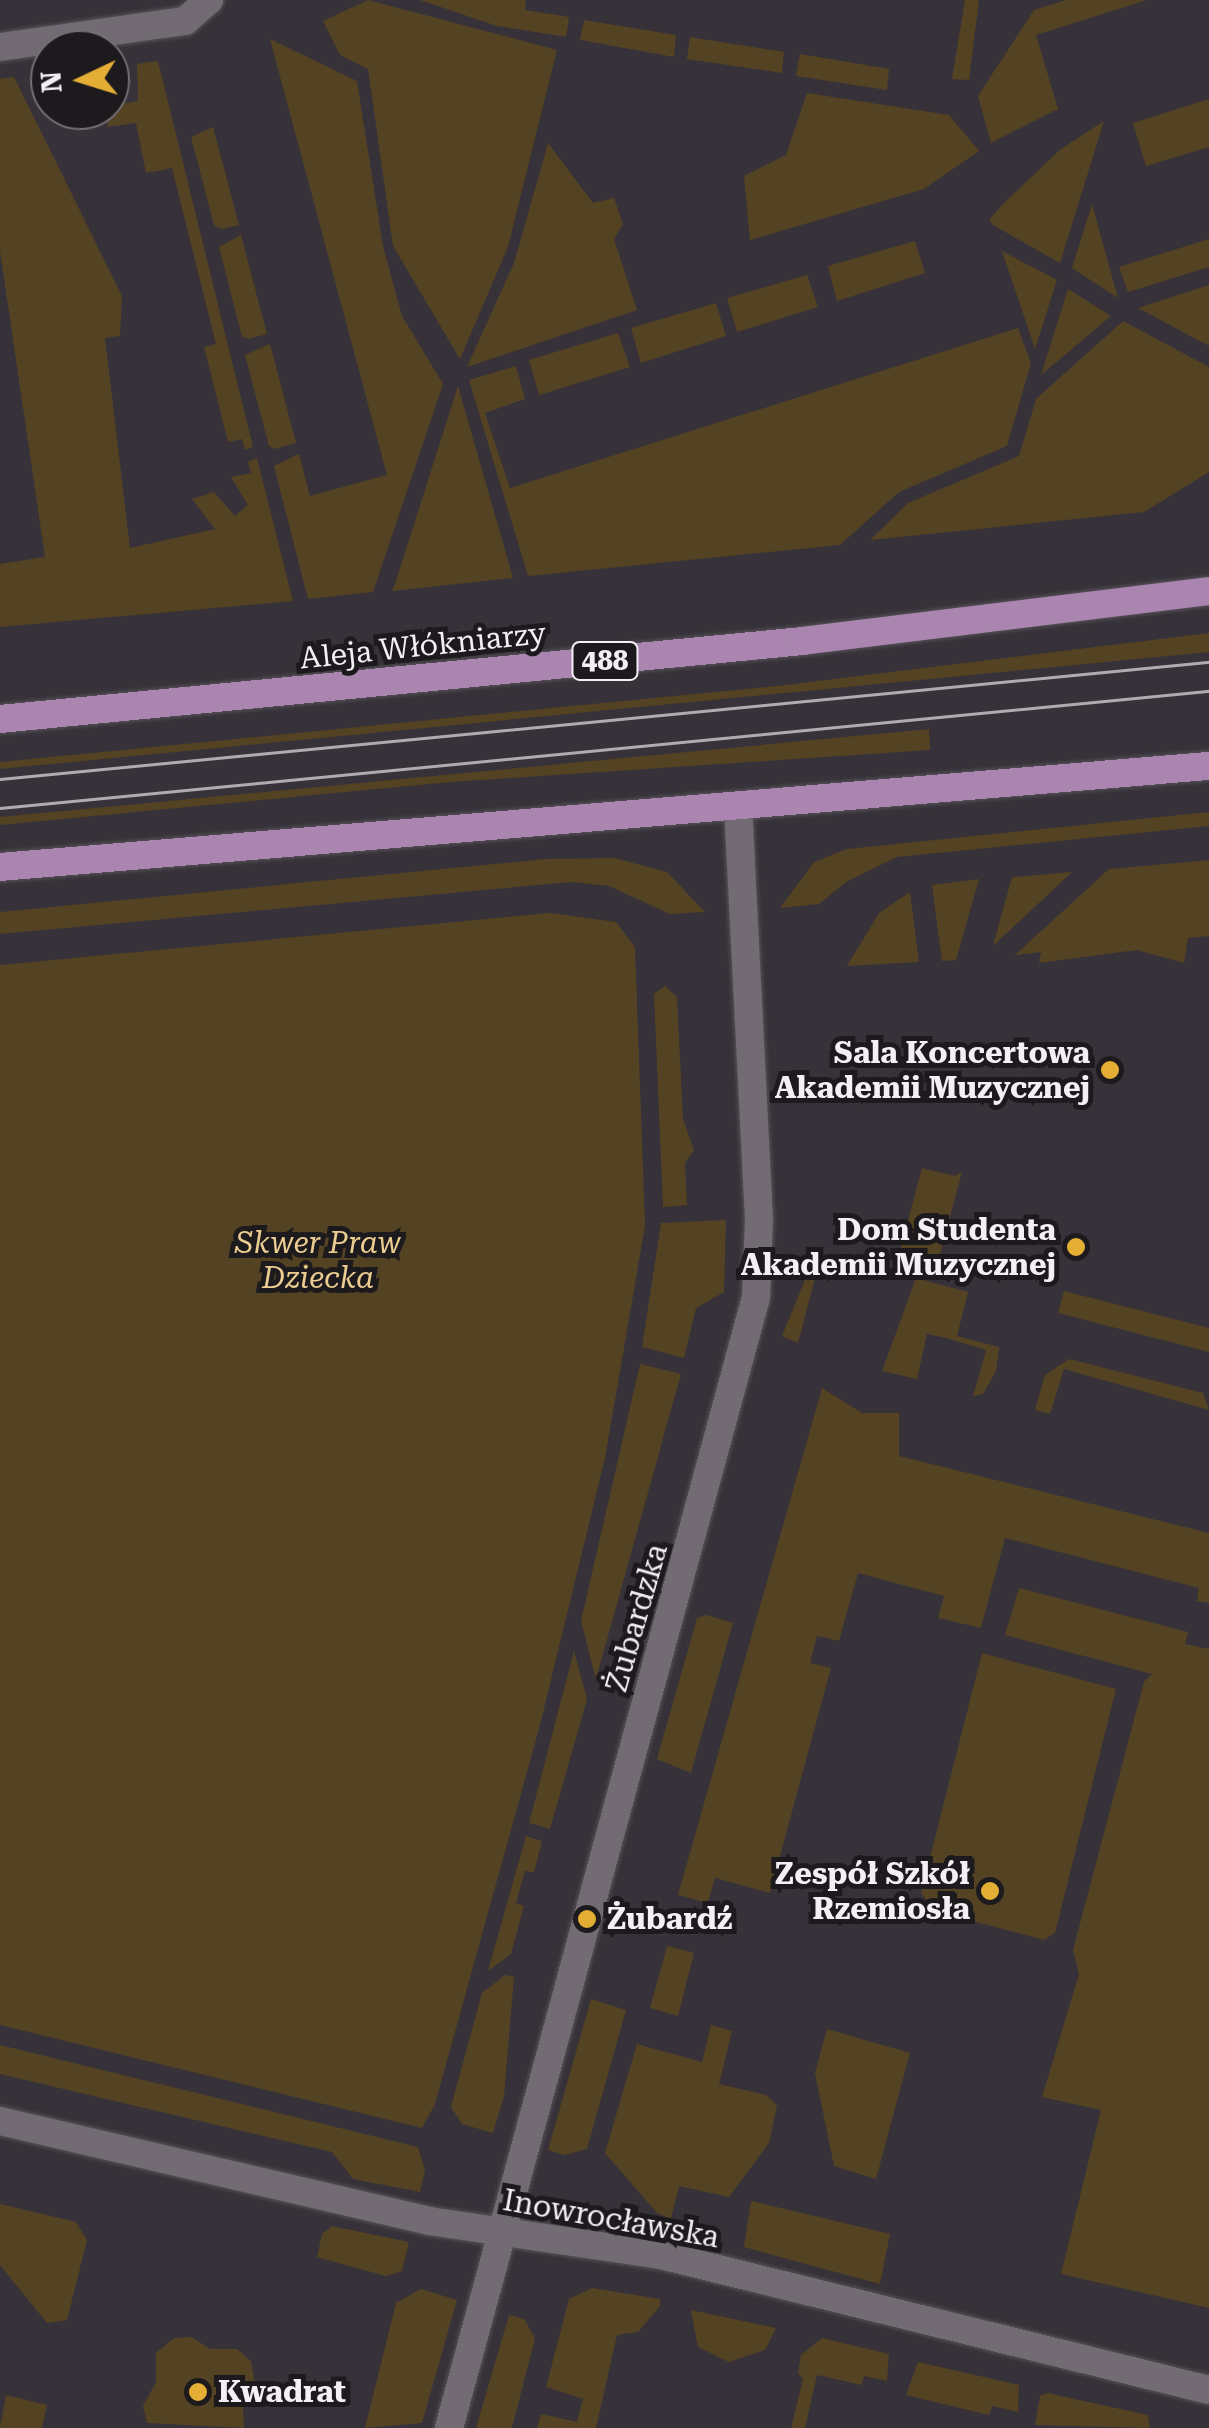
<!DOCTYPE html>
<html>
<head>
<meta charset="utf-8">
<style>
  body { margin:0 }
  #map { position:relative; width:1209px; height:2428px; overflow:hidden; background:#373139; font-family:"Roboto Serif",serif }
  div>[style] { position:absolute }
  [style*='--x'] { left:calc(var(--x)*1px); top:calc(var(--y)*1px); width:calc(var(--w)*1px); rotate:calc(var(--a)*1deg) }
  .green>* { inset:0; background:#544323 }
  .roads { filter:drop-shadow(0 0 2px #565157) drop-shadow(0 0 2px #565157) }
  .minor>* { height:28px; margin:-14px; padding:0 14px; transform-origin:14px; border-radius:14px; background:#736b74 }
  .primary>* { height:28px; margin:-14px; padding:0 14px; transform-origin:14px; border-radius:14px; background:#a985af }
  .tram>* { height:2.5px; margin:-1.25px; padding:0 1.25px; transform-origin:1.25px; border-radius:1.25px; background:#b0abb1 }
  .dots>* { width:28px; height:28px; translate:-50% -50%; box-sizing:border-box; border:5px solid #1d1a1e; border-radius:50% }
  span { translate:-50% -50%; white-space:nowrap; text-align:center; line-height:1.15; -webkit-text-stroke:10px #1d1a1e; paint-order:stroke }
  .shield-label span { padding:2px 8px; background:#1d1a1e; border:2px solid; border-radius:8px; -webkit-text-stroke-width:0 }
  .shield-label { font-size:28px; color:#f3eff4; font-weight:700 }
  .street-label { font-size:30px; color:#f3eff4 }
  .poi-label { font-size:30px; color:#f3eff4; font-weight:700 }
  .right { translate:-100% -50%; text-align:right }
  .left { translate:0 -50%; text-align:left }
  .park-label { font-size:30px; color:#ebcc91; font-style:italic }
  .north { position:absolute; left:30px; top:30px; width:100px; height:100px; box-sizing:border-box; background:#1d1a1e; border:2px solid #736f74; border-radius:50%; rotate:266deg; font-size:28px; font-weight:700; line-height:40px; text-align:center; color:#f3eff4 }
  .north::after { content:''; display:block; margin:auto; width:35px; height:45px; background:#e4ae35; clip-path:polygon(50% 0,100% 100%,50% 72%,0 100%) }
</style>
</head>
<body>
<div id="map">
  <div class="green">
    <div style="clip-path:polygon(368px 0,557px 50px,508px 247px,460px 359px,393px 246px,368px 69px,340px 55px,323px 21px)"></div>
    <div style="clip-path:polygon(420px 0,526px 0,525px 10px,569px 17px,566px 37px,497px 26px)"></div>
    <div style="clip-path:polygon(965px 0,979px 0,969px 80px,952px 79px)"></div>
    <div style="clip-path:polygon(1066px 0,1147px 0,1036px 35px,1058px 109px,991px 143px,978px 96px,1034px 10px)"></div>
    <div style="clip-path:polygon(584px 20px,676px 35px,674px 57px,580px 40px)"></div>
    <div style="clip-path:polygon(690px 37px,784px 52px,782px 73px,687px 59px)"></div>
    <div style="clip-path:polygon(270px 39px,357px 81px,383px 246px,402px 316px,443px 384px,373px 592px,308px 599px,274px 466px,299px 454px,310px 496px,387px 475px)"></div>
    <div style="clip-path:polygon(800px 54px,889px 69px,887px 90px,796px 76px)"></div>
    <div style="clip-path:polygon(158px 61px,253px 447px,245px 450px,242px 439px,228px 442px,204px 347px,216px 344px,172px 168px,146px 173px,136px 123px,107px 127px,110px 106px,138px 101px,137px 64px)"></div>
    <div style="clip-path:polygon(14px 77px,122px 296px,120px 336px,105px 338px,130px 548px,215px 529px,192px 499px,214px 492px,235px 516px,248px 505px,231px 477px,251px 473px,248px 462px,257px 458px,293px 601px,0 627px,0 564px,45px 557px,0 251px,0 79px)"></div>
    <div style="clip-path:polygon(807px 93px,949px 115px,979px 151px,924px 189px,750px 240px,744px 176px,786px 155px)"></div>
    <div style="clip-path:polygon(1209px 99px,1209px 147px,1146px 166px,1133px 123px)"></div>
    <div style="clip-path:polygon(1104px 121px,1060px 263px,993px 225px,989px 220px,1005px 202px,1061px 149px)"></div>
    <div style="clip-path:polygon(213px 127px,239px 225px,222px 229px,214px 225px,191px 137px)"></div>
    <div style="clip-path:polygon(548px 143px,593px 203px,614px 198px,623px 224px,614px 239px,637px 310px,467px 367px,514px 263px)"></div>
    <div style="clip-path:polygon(1092px 204px,1118px 298px,1072px 268px)"></div>
    <div style="clip-path:polygon(241px 235px,267px 334px,249px 339px,242px 337px,219px 247px)"></div>
    <div style="clip-path:polygon(1209px 239px,1209px 267px,1128px 292px,1119px 267px)"></div>
    <div style="clip-path:polygon(915px 241px,925px 273px,837px 301px,828px 266px)"></div>
    <div style="clip-path:polygon(1002px 251px,1057px 280px,1035px 349px)"></div>
    <div style="clip-path:polygon(807px 275px,818px 307px,737px 332px,727px 298px)"></div>
    <div style="clip-path:polygon(1209px 285px,1209px 346px,1138px 308px)"></div>
    <div style="clip-path:polygon(1068px 289px,1111px 316px,1041px 375px)"></div>
    <div style="clip-path:polygon(716px 303px,726px 336px,641px 363px,631px 328px)"></div>
    <div style="clip-path:polygon(1123px 321px,1209px 367px,1209px 472px,1144px 512px,870px 540px,908px 503px,1019px 456px,1036px 399px)"></div>
    <div style="clip-path:polygon(1018px 328px,1031px 363px,1007px 446px,899px 492px,840px 545px,528px 576px,469px 380px,516px 366px,525px 399px,485px 413px,510px 488px)"></div>
    <div style="clip-path:polygon(618px 333px,630px 367px,539px 395px,529px 360px)"></div>
    <div style="clip-path:polygon(270px 344px,296px 443px,275px 449px,269px 446px,245px 355px)"></div>
    <div style="clip-path:polygon(458px 386px,513px 578px,392px 591px,395px 584px)"></div>
    <div style="clip-path:polygon(1209px 633px,1209px 652px,0 769px,0 762px,777px 686px)"></div>
    <div style="clip-path:polygon(929px 729px,930px 750px,450px 782px,0 825px,0 817px)"></div>
    <div style="clip-path:polygon(1209px 812px,1209px 826px,897px 857px,846px 882px,819px 904px,780px 908px,814px 862px,847px 849px)"></div>
    <div style="clip-path:polygon(614px 858px,667px 872px,705px 912px,670px 914px,609px 886px,572px 882px,0 934px,0 912px,546px 859px)"></div>
    <div style="clip-path:polygon(1209px 860px,1209px 936px,1188px 938px,1184px 963px,1137px 950px,1039px 963px,1041px 952px,1015px 955px,1109px 869px)"></div>
    <div style="clip-path:polygon(1072px 872px,993px 946px,1012px 877px)"></div>
    <div style="clip-path:polygon(979px 879px,956px 960px,942px 961px,932px 885px)"></div>
    <div style="clip-path:polygon(910px 892px,919px 962px,847px 966px,879px 913px)"></div>
    <div style="clip-path:polygon(551px 913px,616px 922px,635px 947px,645px 1226px,605px 1458px,539px 1729px,435px 2104px,422px 2128px,0 2025px,0 965px)"></div>
    <div style="clip-path:polygon(665px 986px,677px 997px,683px 1119px,694px 1150px,685px 1163px,687px 1205px,663px 1207px,654px 994px)"></div>
    <div style="clip-path:polygon(922px 1168px,955px 1176px,962px 1172px,939px 1258px,900px 1251px)"></div>
    <div style="clip-path:polygon(726px 1220px,724px 1292px,696px 1308px,684px 1358px,642px 1347px,661px 1223px)"></div>
    <div style="clip-path:polygon(816px 1253px,821px 1255px,798px 1343px,782px 1336px)"></div>
    <div style="clip-path:polygon(916px 1278px,968px 1292px,957px 1336px,999px 1347px,996px 1371px,983px 1394px,973px 1396px,986px 1350px,946px 1338px,927px 1334px,917px 1379px,882px 1371px)"></div>
    <div style="clip-path:polygon(1064px 1291px,1209px 1328px,1209px 1352px,1058px 1313px)"></div>
    <div style="clip-path:polygon(1069px 1359px,1203px 1393px,1209px 1410px,1064px 1369px,1050px 1414px,1035px 1410px,1045px 1375px)"></div>
    <div style="clip-path:polygon(640px 1364px,681px 1374px,596px 1679px,581px 1621px)"></div>
    <div style="clip-path:polygon(822px 1388px,862px 1413px,899px 1413px,899px 1456px,1209px 1533px,1209px 1603px,1197px 1601px,1199px 1588px,1005px 1538px,981px 1628px,938px 1618px,944px 1596px,858px 1573px,839px 1641px,817px 1636px,810px 1663px,831px 1668px,770px 1893px,715px 1878px,708px 1903px,678px 1895px)"></div>
    <div style="clip-path:polygon(1019px 1588px,1188px 1632px,1185px 1644px,1209px 1649px,1209px 2308px,1061px 2274px,1101px 2110px,1042px 2097px,1079px 1974px,1073px 1950px,1144px 1682px,1152px 1674px,1005px 1635px)"></div>
    <div style="clip-path:polygon(706px 1615px,733px 1623px,691px 1773px,657px 1759px,697px 1618px)"></div>
    <div style="clip-path:polygon(574px 1651px,587px 1699px,550px 1829px,529px 1823px)"></div>
    <div style="clip-path:polygon(982px 1653px,1116px 1689px,1055px 1933px,1044px 1940px,935px 1911px,921px 1893px)"></div>
    <div style="clip-path:polygon(526px 1836px,542px 1841px,534px 1872px,525px 1871px,516px 1903px,524px 1906px,511px 1954px,488px 1971px)"></div>
    <div style="clip-path:polygon(667px 1946px,694px 1953px,678px 2016px,650px 2008px)"></div>
    <div style="clip-path:polygon(505px 1975px,514px 1977px,504px 2096px,493px 2133px,462px 2124px,451px 2107px,482px 1993px)"></div>
    <div style="clip-path:polygon(591px 1999px,626px 2010px,587px 2149px,564px 2155px,548px 2150px)"></div>
    <div style="clip-path:polygon(711px 2025px,732px 2031px,719px 2084px,766px 2095px,777px 2105px,769px 2143px,729px 2197px,679px 2186px,671px 2219px,657px 2213px,605px 2153px,637px 2044px,702px 2062px)"></div>
    <div style="clip-path:polygon(827px 2029px,910px 2053px,876px 2179px,834px 2166px,815px 2073px)"></div>
    <div style="clip-path:polygon(0 2045px,418px 2147px,425px 2170px,420px 2192px,353px 2179px,332px 2152px,0 2074px)"></div>
    <div style="clip-path:polygon(751px 2201px,890px 2234px,880px 2284px,744px 2247px)"></div>
    <div style="clip-path:polygon(0 2204px,76px 2222px,87px 2240px,67px 2320px,47px 2323px,0 2265px)"></div>
    <div style="clip-path:polygon(332px 2226px,409px 2242px,402px 2271px,386px 2276px,317px 2257px,322px 2234px)"></div>
    <div style="clip-path:polygon(592px 2288px,660px 2299px,660px 2306px,638px 2332px,617px 2335px,596px 2428px,537px 2428px,541px 2414px,577px 2422px,583px 2399px,546px 2387px,569px 2299px)"></div>
    <div style="clip-path:polygon(421px 2289px,457px 2300px,422px 2423px,365px 2428px,396px 2303px)"></div>
    <div style="clip-path:polygon(691px 2310px,776px 2328px,765px 2350px,729px 2362px,698px 2347px)"></div>
    <div style="clip-path:polygon(509px 2315px,524px 2319px,535px 2338px,512px 2428px,476px 2428px)"></div>
    <div style="clip-path:polygon(192px 2337px,210px 2349px,237px 2349px,251px 2361px,255px 2385px,243px 2404px,244px 2428px,147px 2423px,143px 2406px,156px 2382px,156px 2353px,174px 2338px)"></div>
    <div style="clip-path:polygon(822px 2338px,889px 2354px,887px 2381px,864px 2376px,862px 2385px,817px 2375px,805px 2428px,791px 2428px,803px 2379px,798px 2373px,801px 2355px)"></div>
    <div style="clip-path:polygon(918px 2362px,1019px 2385px,1018px 2412px,992px 2406px,989px 2415px,906px 2395px)"></div>
    <div style="clip-path:polygon(1047px 2393px,1148px 2415px,1150px 2428px,1035px 2425px,1040px 2396px)"></div>
    <div style="clip-path:polygon(6px 2395px,47px 2405px,42px 2428px,0 2428px)"></div>
  </div>
  <div class="roads">
    <div class="minor">
      <div style="--x:0;--y:47;--w:187;--a:-8"></div>
      <div style="--x:185;--y:21;--w:32;--a:-41"></div>
      <div style="--x:0;--y:2121;--w:441;--a:13.1"></div>
      <div style="--x:429;--y:2221;--w:234;--a:8.3"></div>
      <div style="--x:661;--y:2255;--w:564;--a:13.84"></div>
      <div style="--x:449;--y:2428;--w:1172;--a:-74.81"></div>
      <div style="--x:756;--y:1297;--w:77;--a:-87.8"></div>
      <div style="--x:759;--y:1220;--w:413;--a:-92.9"></div>
    </div>
    <div class="primary">
      <div style="--x:0;--y:719;--w:806;--a:-5.55"></div>
      <div style="--x:802;--y:641;--w:410;--a:-7"></div>
      <div style="--x:0;--y:867;--w:1213;--a:-4.78"></div>
    </div>
  </div>
  <div class="tram">
    <div style="--x:0;--y:779;--w:1215;--a:-5.53"></div>
    <div style="--x:0;--y:808;--w:1215;--a:-5.53"></div>
  </div>
  <div class="dots">
    <div style="left:1110px;top:1070px;background:#e4ae35"></div>
    <div style="left:1076px;top:1247px;background:#e4ae35"></div>
    <div style="left:990px;top:1891px;background:#e4ae35"></div>
    <div style="left:587px;top:1919px;background:#e4ae35"></div>
    <div style="left:198px;top:2392px;background:#e4ae35"></div>
  </div>
  <div class="shield-label">
    <span style="left:605px;top:661px">488</span>
  </div>
  <div class="street-label">
    <span style="left:423px;top:646px;rotate:-6deg">Aleja Włókniarzy</span>
    <span style="left:637px;top:1618px;rotate:-74deg">Żubardzka</span>
    <span style="left:611px;top:2219px;rotate:10deg">Inowrocławska</span>
  </div>
  <div class="poi-label">
    <span class="right" style="left:1090px;top:1070px">Sala Koncertowa<br>Akademii Muzycznej</span>
    <span class="right" style="left:1056px;top:1247px">Dom Studenta<br>Akademii Muzycznej</span>
    <span class="right" style="left:970px;top:1891px">Zespół Szkół<br>Rzemiosła</span>
    <span class="left" style="left:607px;top:1919px">Żubardź</span>
    <span class="left" style="left:218px;top:2392px">Kwadrat</span>
  </div>
  <div class="park-label">
    <span style="left:318px;top:1260px">Skwer Praw<br>Dziecka</span>
  </div>
  <div class="north">N</div>
</div>
</body>
</html>
